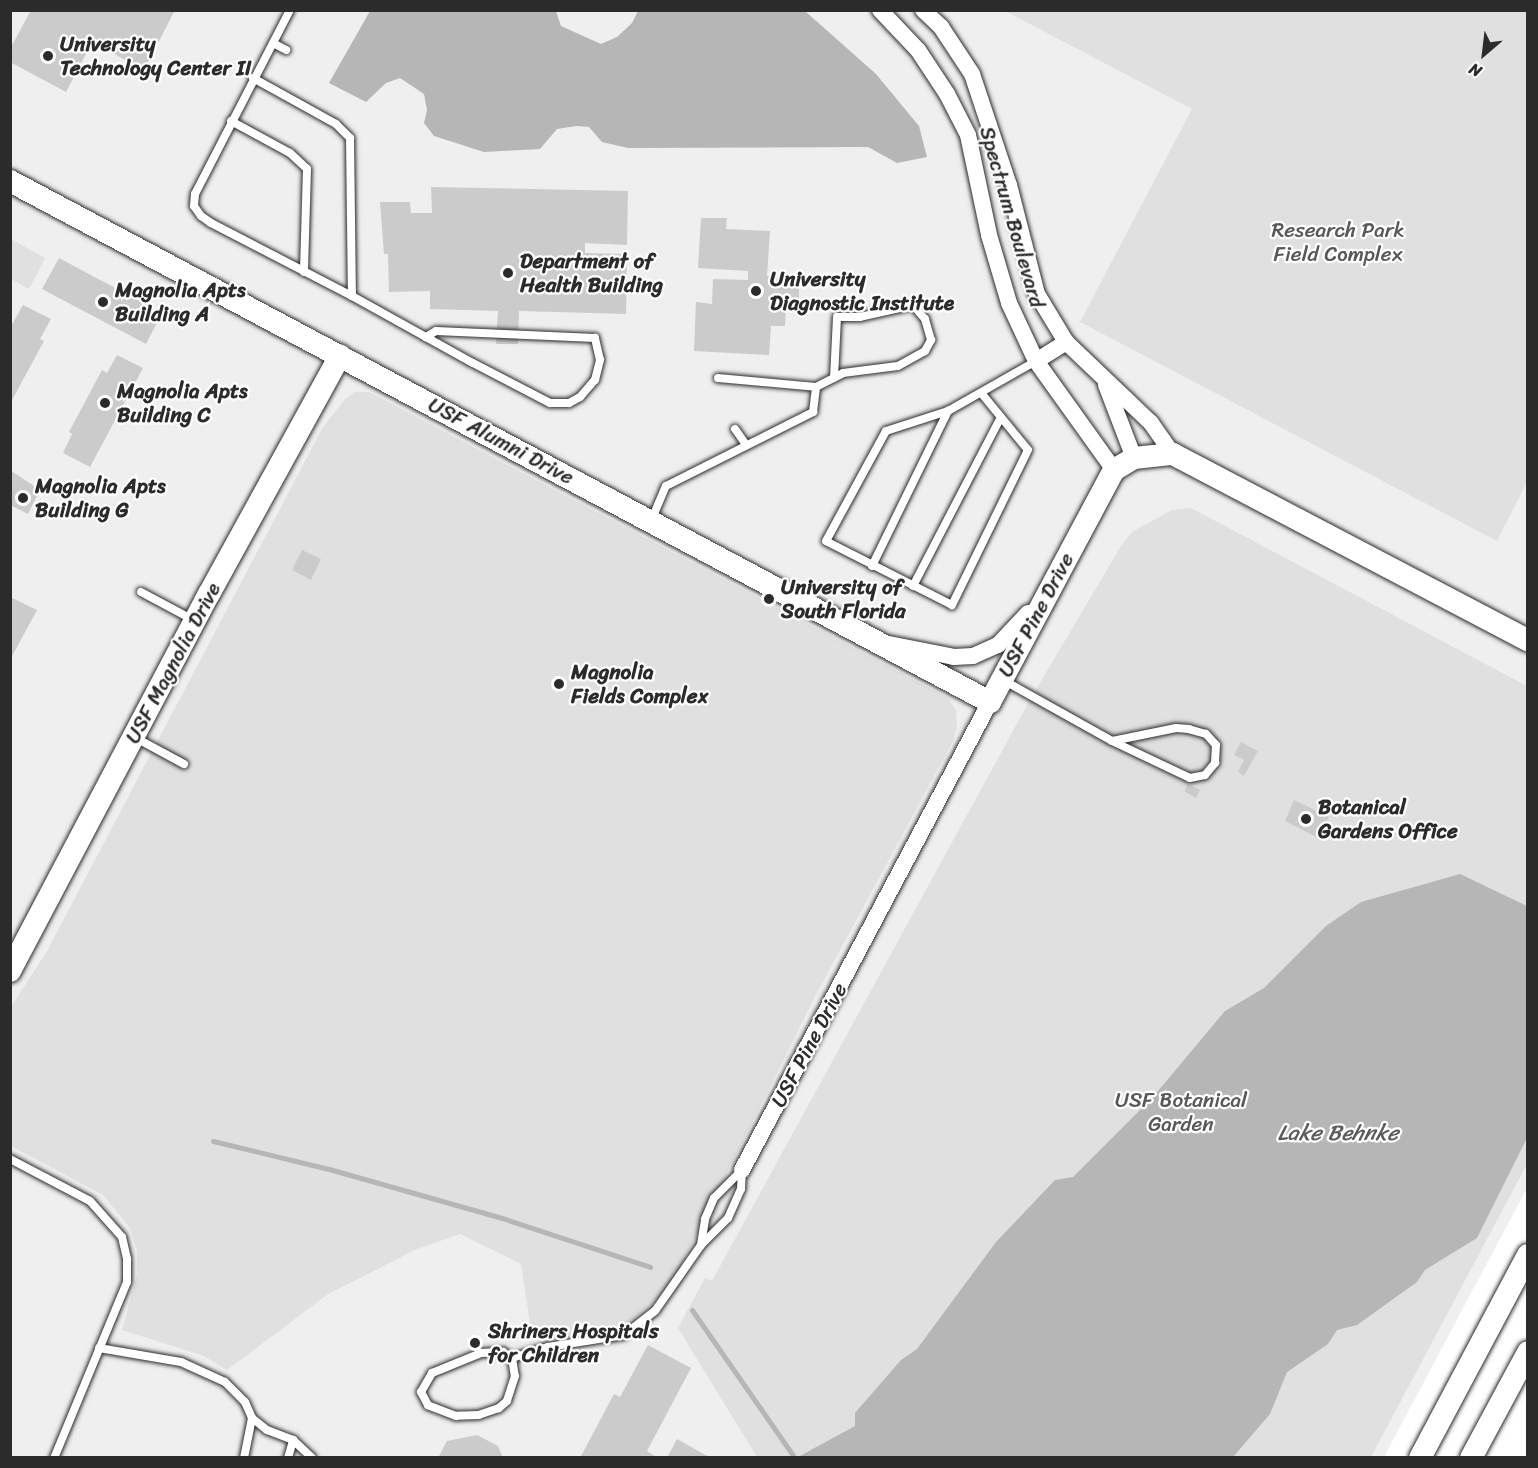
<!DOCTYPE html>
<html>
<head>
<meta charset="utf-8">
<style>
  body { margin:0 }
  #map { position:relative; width:1538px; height:1468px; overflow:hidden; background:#fff; font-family:Sriracha,sans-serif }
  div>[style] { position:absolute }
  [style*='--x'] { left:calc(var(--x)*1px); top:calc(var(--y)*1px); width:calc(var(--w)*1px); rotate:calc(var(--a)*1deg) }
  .built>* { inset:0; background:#efefef }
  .green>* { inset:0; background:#e0e0e0 }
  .water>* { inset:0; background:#b6b6b6 }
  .stream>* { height:5px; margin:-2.5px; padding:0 2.5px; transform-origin:2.5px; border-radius:2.5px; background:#b6b6b6 }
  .building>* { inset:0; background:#cbcbcb }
  .roads { filter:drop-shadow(0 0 2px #2b2b2b) drop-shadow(0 0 2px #2b2b2b) }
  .lane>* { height:8px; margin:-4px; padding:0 4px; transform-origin:4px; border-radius:4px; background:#fff }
  .street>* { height:16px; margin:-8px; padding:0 8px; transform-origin:8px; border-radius:8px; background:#fff }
  .secondary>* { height:22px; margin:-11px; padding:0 11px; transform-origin:11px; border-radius:11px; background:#fff }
  .dots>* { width:16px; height:16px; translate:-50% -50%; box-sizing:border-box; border:3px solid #fff; border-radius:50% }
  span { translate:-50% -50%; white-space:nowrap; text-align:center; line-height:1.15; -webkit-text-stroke:4.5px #fff; paint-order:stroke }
  .poi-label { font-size:21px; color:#2b2b2b; font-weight:700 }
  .left { translate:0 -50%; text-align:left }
  .street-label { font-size:21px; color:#2b2b2b }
  .park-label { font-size:21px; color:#585858 }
  .water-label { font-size:22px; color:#5c5c5c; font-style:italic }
  .frame { position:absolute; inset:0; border:12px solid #2b2b2b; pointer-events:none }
  .north { position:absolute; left:1454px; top:24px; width:60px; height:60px; -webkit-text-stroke:4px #fff; paint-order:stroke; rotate:208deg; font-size:16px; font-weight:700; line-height:24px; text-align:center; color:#2b2b2b }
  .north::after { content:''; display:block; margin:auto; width:21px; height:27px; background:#2b2b2b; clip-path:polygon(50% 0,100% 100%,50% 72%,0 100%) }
</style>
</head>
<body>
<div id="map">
  <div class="built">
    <div style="clip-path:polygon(10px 11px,1527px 11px,1527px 1188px,1384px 1457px,11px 1457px)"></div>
  </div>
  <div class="green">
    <div style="clip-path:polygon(1005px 11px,1527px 11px,1527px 482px,1497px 541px,1080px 322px,1192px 109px)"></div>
    <div style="clip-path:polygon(11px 239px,45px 258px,29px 289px,11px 279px)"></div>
    <div style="clip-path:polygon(355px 392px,369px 392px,948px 698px,956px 710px,957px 727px,953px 741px,817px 993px,675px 1277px,655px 1301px,628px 1323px,588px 1333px,545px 1337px,530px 1323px,521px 1264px,460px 1234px,417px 1249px,328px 1294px,227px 1370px,204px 1356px,122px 1330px,137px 1275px,137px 1251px,130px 1228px,103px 1195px,11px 1146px,11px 1007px,47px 951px,323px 427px,345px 399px)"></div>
    <div style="clip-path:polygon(1191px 508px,1527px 686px,1527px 1164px,1371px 1457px,757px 1457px,678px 1328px,705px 1278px,712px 1281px,1031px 698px,1121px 546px,1132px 532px,1172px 510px)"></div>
  </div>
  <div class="water">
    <div style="clip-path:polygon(370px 11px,556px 11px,561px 26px,601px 44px,617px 37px,632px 23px,638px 11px,805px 11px,876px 74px,919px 126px,927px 157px,897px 163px,868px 147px,628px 148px,602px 142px,589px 127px,576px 126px,557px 129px,540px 149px,484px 152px,434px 136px,424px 123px,427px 110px,424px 94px,400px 78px,386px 83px,366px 102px,329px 83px)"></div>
    <div style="clip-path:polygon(1460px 874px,1527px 906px,1527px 1138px,1477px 1238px,1425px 1270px,1417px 1282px,1357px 1325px,1337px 1330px,1328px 1344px,1287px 1372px,1270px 1414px,1233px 1457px,798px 1457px,855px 1426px,855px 1413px,901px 1360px,917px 1349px,996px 1242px,1055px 1180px,1073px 1177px,1153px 1097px,1225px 1011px,1264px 988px,1326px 926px,1361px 902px)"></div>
  </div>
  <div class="stream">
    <div style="--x:213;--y:1141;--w:119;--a:13.6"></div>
    <div style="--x:329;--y:1169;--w:180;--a:15.8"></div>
    <div style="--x:502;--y:1218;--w:156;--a:18.3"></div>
    <div style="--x:692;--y:1310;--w:180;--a:55.2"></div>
  </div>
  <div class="building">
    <div style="clip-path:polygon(31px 10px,175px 10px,144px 70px,92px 42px,66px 92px,10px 62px,10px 49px)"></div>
    <div style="clip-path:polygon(431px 187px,628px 191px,627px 245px,585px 243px,585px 253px,627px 254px,626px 314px,519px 311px,518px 344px,496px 344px,498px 311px,430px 309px,430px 291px,389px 292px,388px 254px,384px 254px,380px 202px,410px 202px,411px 213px,432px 213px)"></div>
    <div style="clip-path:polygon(701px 218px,727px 218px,726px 229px,770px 231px,767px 276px,799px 277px,799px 305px,786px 305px,785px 326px,771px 326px,769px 355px,694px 351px,696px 302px,712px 304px,713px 279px,748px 280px,748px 271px,698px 268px)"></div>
    <div style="clip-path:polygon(59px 258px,162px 313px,146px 344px,42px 289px)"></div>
    <div style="clip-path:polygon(23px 305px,51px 319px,40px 339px,44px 341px,12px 400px,10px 328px)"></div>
    <div style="clip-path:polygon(117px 355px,143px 368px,90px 467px,63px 453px,72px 434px,69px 432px,102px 370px,107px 373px)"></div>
    <div style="clip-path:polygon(10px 470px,40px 490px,28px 514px,10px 505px)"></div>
    <div style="clip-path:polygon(302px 550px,321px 559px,311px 580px,292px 570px)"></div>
    <div style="clip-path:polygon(10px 597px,37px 610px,10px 660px)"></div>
    <div style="clip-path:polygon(1241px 742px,1258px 751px,1244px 776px,1238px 772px,1244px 760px,1234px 755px)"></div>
    <div style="clip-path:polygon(1188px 784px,1200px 790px,1196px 798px,1184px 791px)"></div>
    <div style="clip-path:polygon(1294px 800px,1329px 817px,1318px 838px,1285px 821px)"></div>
    <div style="clip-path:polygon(648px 1345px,691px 1368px,647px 1451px,658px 1458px,580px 1458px,614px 1394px,620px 1397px)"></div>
    <div style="clip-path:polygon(477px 1435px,498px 1446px,503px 1458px,438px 1458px,447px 1441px)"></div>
    <div style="clip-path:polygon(677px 1439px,711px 1458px,667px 1458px)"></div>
  </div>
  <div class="roads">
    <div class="lane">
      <div style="--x:290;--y:10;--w:207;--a:117.3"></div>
      <div style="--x:195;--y:194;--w:12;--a:95"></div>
      <div style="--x:194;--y:206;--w:12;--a:55"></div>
      <div style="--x:201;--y:216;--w:12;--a:35"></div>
      <div style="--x:211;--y:223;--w:159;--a:27.4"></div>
      <div style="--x:352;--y:296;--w:138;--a:29"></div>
      <div style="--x:473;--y:363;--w:87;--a:27.5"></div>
      <div style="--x:550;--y:403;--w:19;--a:0"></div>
      <div style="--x:569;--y:403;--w:13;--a:-29"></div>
      <div style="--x:580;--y:397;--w:23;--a:-49"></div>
      <div style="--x:595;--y:380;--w:21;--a:-76"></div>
      <div style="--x:600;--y:360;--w:23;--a:-103"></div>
      <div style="--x:595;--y:338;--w:159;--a:-177.5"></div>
      <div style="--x:436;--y:331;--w:12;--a:149"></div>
      <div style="--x:273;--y:43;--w:15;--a:28"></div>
      <div style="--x:253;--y:78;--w:95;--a:29"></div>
      <div style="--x:336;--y:124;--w:20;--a:45"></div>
      <div style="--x:350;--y:138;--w:158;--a:89.3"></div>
      <div style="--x:231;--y:121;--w:67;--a:28.5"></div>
      <div style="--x:290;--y:153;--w:23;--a:43"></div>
      <div style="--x:307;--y:169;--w:103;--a:91.7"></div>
      <div style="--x:718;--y:378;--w:98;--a:5.2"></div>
      <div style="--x:816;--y:387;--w:30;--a:-27"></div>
      <div style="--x:843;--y:373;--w:55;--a:-7.3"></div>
      <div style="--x:898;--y:366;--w:31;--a:-29"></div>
      <div style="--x:925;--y:351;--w:13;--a:-61"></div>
      <div style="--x:931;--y:340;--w:22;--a:-106"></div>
      <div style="--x:925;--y:319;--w:18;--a:-131"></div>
      <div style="--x:913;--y:305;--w:54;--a:167.2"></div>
      <div style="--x:860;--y:317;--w:23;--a:180"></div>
      <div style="--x:837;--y:317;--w:61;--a:92.8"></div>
      <div style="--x:982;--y:394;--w:72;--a:50.6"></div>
      <div style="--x:1028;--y:450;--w:173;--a:116.1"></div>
      <div style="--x:952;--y:605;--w:141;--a:-153.1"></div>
      <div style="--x:826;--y:541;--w:125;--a:-61.4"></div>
      <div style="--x:886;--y:431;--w:65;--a:-17.9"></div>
      <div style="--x:948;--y:411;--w:101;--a:-29.6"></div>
      <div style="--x:735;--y:429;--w:19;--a:55"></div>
      <div style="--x:651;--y:521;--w:38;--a:-67"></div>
      <div style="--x:666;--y:486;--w:165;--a:-26.7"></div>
      <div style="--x:813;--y:412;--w:25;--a:-83"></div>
      <div style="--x:872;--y:566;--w:173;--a:-63.9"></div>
      <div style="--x:913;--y:586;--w:188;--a:-62.5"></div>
      <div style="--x:141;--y:592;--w:61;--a:28.2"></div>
      <div style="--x:1003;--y:680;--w:125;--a:29.2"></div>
      <div style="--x:1112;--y:741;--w:86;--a:25.4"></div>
      <div style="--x:1190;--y:778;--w:15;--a:-11"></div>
      <div style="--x:1205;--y:775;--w:16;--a:-50"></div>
      <div style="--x:1215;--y:763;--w:18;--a:-87"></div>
      <div style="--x:1216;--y:745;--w:15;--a:-132"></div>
      <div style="--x:1206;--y:734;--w:18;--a:-164"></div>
      <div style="--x:1189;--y:729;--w:13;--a:-176"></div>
      <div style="--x:1176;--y:728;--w:65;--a:168.5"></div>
      <div style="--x:134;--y:737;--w:57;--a:28.4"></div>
      <div style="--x:10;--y:1159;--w:90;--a:27.7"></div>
      <div style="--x:90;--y:1201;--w:48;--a:48.4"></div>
      <div style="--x:122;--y:1237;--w:23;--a:77"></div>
      <div style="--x:127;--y:1259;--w:23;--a:90"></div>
      <div style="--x:127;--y:1282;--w:191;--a:112.5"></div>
      <div style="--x:701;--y:1245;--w:38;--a:-45"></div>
      <div style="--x:728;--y:1218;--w:32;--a:-66"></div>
      <div style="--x:741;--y:1189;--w:19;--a:-87"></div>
      <div style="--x:99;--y:1348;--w:83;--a:9.7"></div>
      <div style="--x:181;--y:1362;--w:48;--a:24.4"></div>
      <div style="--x:225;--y:1382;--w:28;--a:45"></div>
      <div style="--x:245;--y:1402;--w:17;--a:66"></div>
      <div style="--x:252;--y:1418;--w:41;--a:101.3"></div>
      <div style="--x:503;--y:1352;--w:11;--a:34"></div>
      <div style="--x:512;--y:1358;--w:18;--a:81"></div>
      <div style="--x:515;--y:1376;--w:26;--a:108"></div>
      <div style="--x:507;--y:1401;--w:11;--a:139"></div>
      <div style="--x:499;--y:1408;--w:21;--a:161"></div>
      <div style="--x:479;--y:1415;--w:23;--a:178"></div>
      <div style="--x:456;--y:1416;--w:30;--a:-159"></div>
      <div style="--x:428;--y:1405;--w:15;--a:-118"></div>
      <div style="--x:421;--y:1392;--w:22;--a:-60"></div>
      <div style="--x:432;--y:1373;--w:53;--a:-22.2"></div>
      <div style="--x:481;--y:1353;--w:22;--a:-3"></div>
      <div style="--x:512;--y:1358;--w:38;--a:-17"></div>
      <div style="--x:548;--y:1347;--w:77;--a:-9"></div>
      <div style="--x:624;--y:1335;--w:39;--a:-38"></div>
      <div style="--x:655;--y:1311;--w:80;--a:-55.1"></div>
      <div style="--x:701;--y:1245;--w:26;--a:-81"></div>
      <div style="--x:705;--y:1219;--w:23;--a:-67"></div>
      <div style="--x:714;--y:1198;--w:40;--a:-45"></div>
      <div style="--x:252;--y:1418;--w:19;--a:39"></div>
      <div style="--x:267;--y:1430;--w:28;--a:21"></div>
      <div style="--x:293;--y:1440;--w:26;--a:43"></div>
      <div style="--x:288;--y:1458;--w:19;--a:-74"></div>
    </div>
    <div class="street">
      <div style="--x:880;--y:10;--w:55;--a:46.5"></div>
      <div style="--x:918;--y:50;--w:53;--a:56.6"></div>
      <div style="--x:947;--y:94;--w:46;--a:62.9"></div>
      <div style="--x:968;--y:135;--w:102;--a:78.1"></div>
      <div style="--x:989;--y:235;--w:71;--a:73.6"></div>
      <div style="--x:1009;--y:303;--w:64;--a:65"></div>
      <div style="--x:1036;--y:361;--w:134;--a:54.4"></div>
      <div style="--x:923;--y:10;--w:25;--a:43"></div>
      <div style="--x:941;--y:27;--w:56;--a:56.6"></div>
      <div style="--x:972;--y:74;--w:117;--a:71.6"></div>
      <div style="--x:1009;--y:185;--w:113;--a:75.6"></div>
      <div style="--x:1037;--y:294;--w:56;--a:58.9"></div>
      <div style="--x:1066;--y:342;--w:117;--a:43.6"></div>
      <div style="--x:1151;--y:423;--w:38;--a:55"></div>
      <div style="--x:1036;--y:361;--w:36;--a:-32"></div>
      <div style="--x:1106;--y:385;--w:78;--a:69"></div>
      <div style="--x:889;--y:644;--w:66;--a:11.3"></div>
      <div style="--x:954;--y:657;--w:19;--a:-3"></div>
      <div style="--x:973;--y:656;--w:27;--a:-24"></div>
      <div style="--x:998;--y:645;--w:44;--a:-46.8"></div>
      <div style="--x:742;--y:1170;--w:530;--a:-62.08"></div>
    </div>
    <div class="secondary">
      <div style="--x:10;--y:181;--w:1110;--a:28"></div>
      <div style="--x:990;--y:702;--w:263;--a:-61.9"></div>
      <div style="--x:1114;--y:470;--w:23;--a:-31"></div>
      <div style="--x:1134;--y:458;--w:39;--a:-6"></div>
      <div style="--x:1173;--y:454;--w:401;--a:27.7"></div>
      <div style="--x:10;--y:971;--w:426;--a:-62.2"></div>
      <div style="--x:209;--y:594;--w:272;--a:-61.2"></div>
      <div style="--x:1420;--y:1458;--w:230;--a:-62"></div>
      <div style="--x:1471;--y:1458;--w:120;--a:-61.7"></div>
    </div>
  </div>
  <div class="dots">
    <div style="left:48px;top:56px;background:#2b2b2b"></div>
    <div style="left:508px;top:273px;background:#2b2b2b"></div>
    <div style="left:756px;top:291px;background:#2b2b2b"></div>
    <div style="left:103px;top:302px;background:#2b2b2b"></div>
    <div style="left:105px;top:403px;background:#2b2b2b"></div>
    <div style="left:23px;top:498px;background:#2b2b2b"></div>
    <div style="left:769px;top:599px;background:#2b2b2b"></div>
    <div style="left:559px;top:684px;background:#2b2b2b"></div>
    <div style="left:1306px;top:819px;background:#2b2b2b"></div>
    <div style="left:475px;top:1343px;background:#2b2b2b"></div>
  </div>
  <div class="poi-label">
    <span class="left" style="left:60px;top:56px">University<br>Technology Center II</span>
    <span class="left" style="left:520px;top:273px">Department of<br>Health Building</span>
    <span class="left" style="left:770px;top:291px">University<br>Diagnostic Institute</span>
    <span class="left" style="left:115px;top:302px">Magnolia Apts<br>Building A</span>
    <span class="left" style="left:117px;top:403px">Magnolia Apts<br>Building C</span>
    <span class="left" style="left:35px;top:498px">Magnolia Apts<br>Building G</span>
    <span class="left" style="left:781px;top:599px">University of<br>South Florida</span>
    <span class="left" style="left:571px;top:684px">Magnolia<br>Fields Complex</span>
    <span class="left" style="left:1318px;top:819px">Botanical<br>Gardens Office</span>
    <span class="left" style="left:488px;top:1343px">Shriners Hospitals<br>for Children</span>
  </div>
  <div class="street-label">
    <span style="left:1012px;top:217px;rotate:74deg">Spectrum Boulevard</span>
    <span style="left:501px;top:441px;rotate:28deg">USF Alumni Drive</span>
    <span style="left:1036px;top:615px;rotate:-62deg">USF Pine Drive</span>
    <span style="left:173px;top:663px;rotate:-62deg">USF Magnolia Drive</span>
    <span style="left:809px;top:1045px;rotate:-62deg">USF Pine Drive</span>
  </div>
  <div class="park-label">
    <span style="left:1338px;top:242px">Research Park<br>Field Complex</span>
    <span style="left:1181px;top:1112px">USF Botanical<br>Garden</span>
  </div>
  <div class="water-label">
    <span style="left:1338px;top:1133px">Lake Behnke</span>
  </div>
  <div class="frame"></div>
  <div class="north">N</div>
</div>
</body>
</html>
